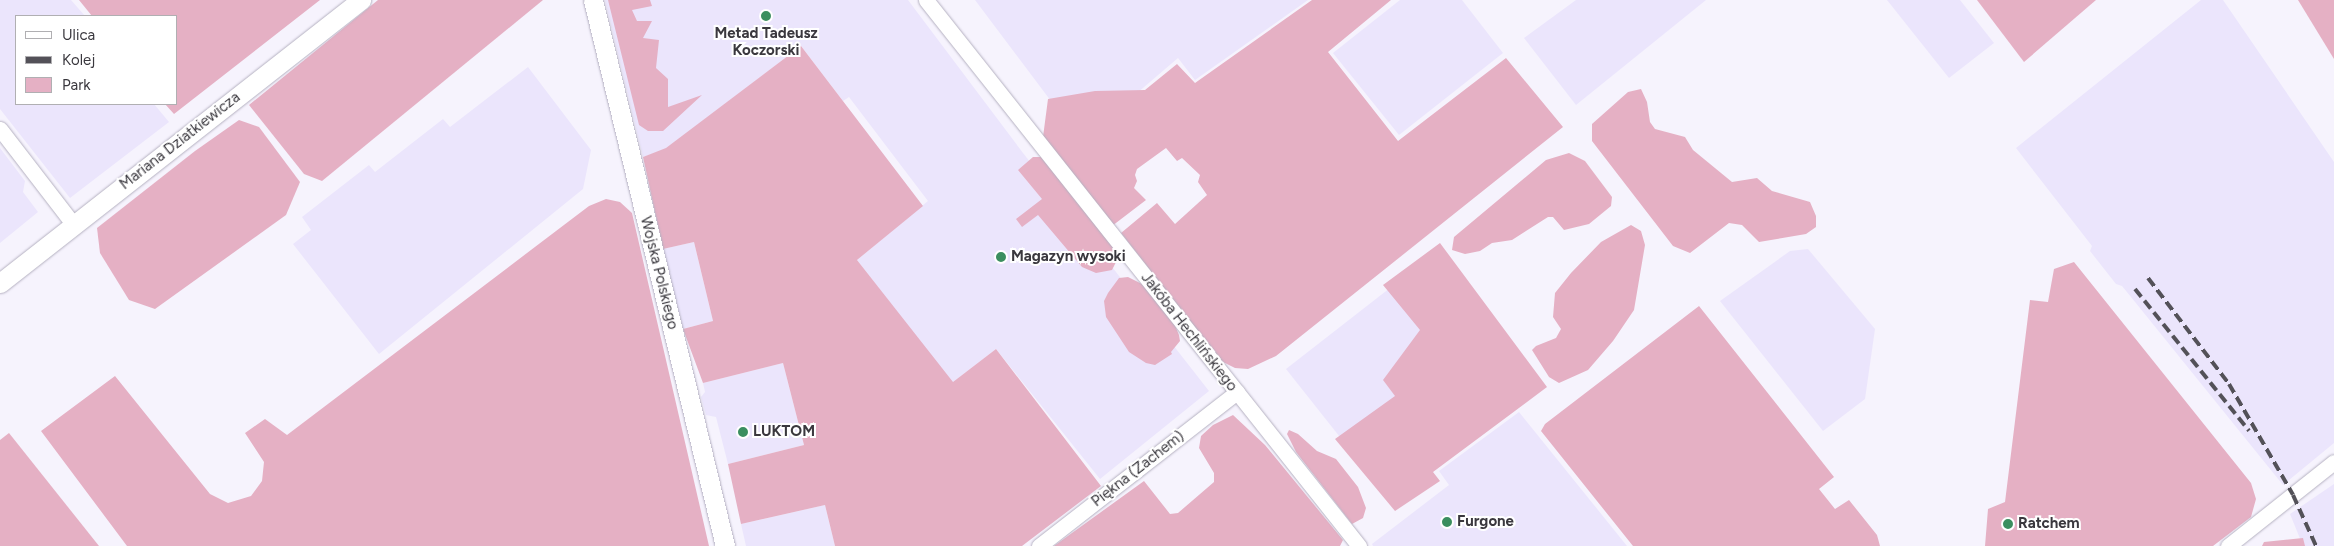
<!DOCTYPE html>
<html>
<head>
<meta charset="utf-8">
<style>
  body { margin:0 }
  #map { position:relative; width:2334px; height:546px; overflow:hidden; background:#f6f3fd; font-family:Figtree,sans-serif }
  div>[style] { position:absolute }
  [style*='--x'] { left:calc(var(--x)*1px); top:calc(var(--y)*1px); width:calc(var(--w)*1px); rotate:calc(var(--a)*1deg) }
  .built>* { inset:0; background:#ebe5fc }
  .green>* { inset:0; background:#e5b0c4 }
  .roads { filter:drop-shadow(0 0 1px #b5b1c1) drop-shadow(0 0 1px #b5b1c1) }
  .minor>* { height:15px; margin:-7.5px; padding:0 7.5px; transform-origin:7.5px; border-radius:7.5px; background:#fff }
  .tertiary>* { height:19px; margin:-9.5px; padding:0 9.5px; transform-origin:9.5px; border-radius:9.5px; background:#fff }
  .rail>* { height:4px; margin-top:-2px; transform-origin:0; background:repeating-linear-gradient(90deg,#535158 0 10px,transparent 0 15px) }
  .dots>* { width:14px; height:14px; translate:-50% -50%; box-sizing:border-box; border:2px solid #fff; border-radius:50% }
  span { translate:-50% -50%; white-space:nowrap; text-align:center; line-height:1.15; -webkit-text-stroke:4px #fff; paint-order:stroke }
  .poi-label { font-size:15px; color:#3a383e; font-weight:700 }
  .left { translate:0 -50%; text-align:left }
  .street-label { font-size:15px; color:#3a383e }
  .legend { position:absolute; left:15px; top:15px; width:162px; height:90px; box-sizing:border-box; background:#fff; border:1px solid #b0afb2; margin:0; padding:6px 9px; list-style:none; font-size:15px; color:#3a383e }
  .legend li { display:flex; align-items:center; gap:10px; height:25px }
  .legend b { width:25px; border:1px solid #b0afb2 }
</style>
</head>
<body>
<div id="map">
  <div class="built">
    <div style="clip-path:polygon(0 0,71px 0,85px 16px,16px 16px,16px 104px,154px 104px,169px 122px,70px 198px,0 109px)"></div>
    <div style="clip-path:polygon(605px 0,908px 0,1023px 153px,1209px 391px,1100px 479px,996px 349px,952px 383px,857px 260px,928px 201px,849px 97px,843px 101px,801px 46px,666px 149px,643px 157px)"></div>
    <div style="clip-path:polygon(975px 0,1308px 0,1195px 80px,1178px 58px,1081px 141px)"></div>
    <div style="clip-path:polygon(1400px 0,1462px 0,1503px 53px,1399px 135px,1333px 53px)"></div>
    <div style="clip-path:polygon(1576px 0,1706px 0,1576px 105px,1524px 38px)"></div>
    <div style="clip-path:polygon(1887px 0,1960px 0,1994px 43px,1949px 78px)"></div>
    <div style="clip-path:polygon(2201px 0,2223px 0,2334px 162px,2334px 443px,2283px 485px,2131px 297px,2122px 286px,2116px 284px,2090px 251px,2092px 246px,2016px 148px)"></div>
    <div style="clip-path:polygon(528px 67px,591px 150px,583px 189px,379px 354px,293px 244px,311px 230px,302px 217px,369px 165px,375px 172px,443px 119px,450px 127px)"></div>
    <div style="clip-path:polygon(0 148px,25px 181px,23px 192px,38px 212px,0 243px)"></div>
    <div style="clip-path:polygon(694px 242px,713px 321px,683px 329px,663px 249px)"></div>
    <div style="clip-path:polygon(1440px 249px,1389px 499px,1286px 369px)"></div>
    <div style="clip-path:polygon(1808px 249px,1875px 329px,1865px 399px,1823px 431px,1720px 301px,1790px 251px)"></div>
    <div style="clip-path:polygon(783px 363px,804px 445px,728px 464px,716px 417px,706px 415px,701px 397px,705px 392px,703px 383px)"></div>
    <div style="clip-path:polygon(1519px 412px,1627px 546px,1373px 546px,1372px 544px,1449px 485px,1439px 471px)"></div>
    <div style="clip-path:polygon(2334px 484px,2334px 546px,2303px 546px,2290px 514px)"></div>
    <div style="clip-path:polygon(825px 505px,835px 546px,746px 546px,741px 524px)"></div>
  </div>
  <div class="green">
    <div style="clip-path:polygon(79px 0,320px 0,174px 114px,165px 104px,176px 104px,176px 16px,92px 16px)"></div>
    <div style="clip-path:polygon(378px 0,543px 0,322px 181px,304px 174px,249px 105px)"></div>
    <div style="clip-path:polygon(608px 0,650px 0,652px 6px,632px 10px,637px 21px,652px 21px,643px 38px,659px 40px,656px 68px,668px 79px,668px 107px,702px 95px,663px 131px,648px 131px,639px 125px)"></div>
    <div style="clip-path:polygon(1312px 0,1391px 0,1328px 52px,1398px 141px,1506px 58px,1563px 127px,1276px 356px,1248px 369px,1235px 368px,1221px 361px,1121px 233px,1157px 203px,1175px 224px,1207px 195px,1198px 182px,1200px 175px,1182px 158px,1177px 161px,1166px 148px,1137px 169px,1135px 175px,1137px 181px,1134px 188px,1146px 200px,1112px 226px,1043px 137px,1048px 99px,1095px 91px,1145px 90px,1177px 64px,1195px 83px)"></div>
    <div style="clip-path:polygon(1977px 0,2096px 0,2024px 62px)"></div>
    <div style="clip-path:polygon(2298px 0,2334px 0,2334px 59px)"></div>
    <div style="clip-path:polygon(801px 46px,923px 206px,857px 260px,953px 382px,996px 349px,1101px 486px,1022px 546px,835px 546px,825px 505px,741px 524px,728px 464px,804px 445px,783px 363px,703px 383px,683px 329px,713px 321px,694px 242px,663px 249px,643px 157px,666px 148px)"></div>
    <div style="clip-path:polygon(1641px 89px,1647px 102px,1650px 122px,1655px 129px,1685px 137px,1693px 150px,1732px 182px,1757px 178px,1772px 191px,1810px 202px,1816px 216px,1816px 227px,1806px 234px,1759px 242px,1742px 225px,1729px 223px,1690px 253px,1673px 246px,1592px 141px,1592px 124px,1628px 92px)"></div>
    <div style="clip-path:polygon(239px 120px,259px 127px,300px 182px,286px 215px,155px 309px,129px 300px,100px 253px,97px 228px,195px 151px)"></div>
    <div style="clip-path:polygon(1569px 153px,1585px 161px,1612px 197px,1611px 206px,1589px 224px,1564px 230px,1553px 217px,1548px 217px,1512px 240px,1492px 243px,1480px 251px,1465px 254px,1452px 250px,1454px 237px,1546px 160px)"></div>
    <div style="clip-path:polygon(1033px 157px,1041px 157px,1116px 250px,1117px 260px,1112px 270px,1096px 273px,1082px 267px,1038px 215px,1022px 227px,1016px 219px,1042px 199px,1018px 170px)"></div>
    <div style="clip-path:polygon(606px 199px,620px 202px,632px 213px,709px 546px,127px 546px,41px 431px,115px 376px,210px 494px,228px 503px,251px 496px,262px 481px,264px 462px,245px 433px,265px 419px,287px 435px,589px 206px)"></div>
    <div style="clip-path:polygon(1631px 225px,1641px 231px,1645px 245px,1634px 310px,1613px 341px,1588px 370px,1559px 383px,1549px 377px,1532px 350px,1536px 346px,1556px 338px,1561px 329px,1553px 317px,1555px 293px,1571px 273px,1601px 242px)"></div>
    <div style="clip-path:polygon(1440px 243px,1547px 387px,1433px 472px,1440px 481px,1395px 511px,1335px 439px,1395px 396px,1383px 380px,1420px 330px,1383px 285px)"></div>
    <div style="clip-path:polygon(2074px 262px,2251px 483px,2256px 499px,2251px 517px,2213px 546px,1985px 546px,1988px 509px,2005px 502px,2030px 300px,2048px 302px,2054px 269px)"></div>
    <div style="clip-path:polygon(1128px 277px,1146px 286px,1174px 323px,1179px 335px,1180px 341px,1171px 352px,1172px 354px,1155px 365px,1146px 363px,1129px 352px,1106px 317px,1104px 301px,1108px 293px,1119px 278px)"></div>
    <div style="clip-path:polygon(1699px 306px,1834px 477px,1819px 489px,1835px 509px,1849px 500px,1877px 535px,1880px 546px,1633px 546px,1541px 431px,1545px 424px)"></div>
    <div style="clip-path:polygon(1233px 415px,1265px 445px,1343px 540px,1340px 546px,1054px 546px,1144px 481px,1170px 514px,1178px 513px,1214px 482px,1214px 473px,1199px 448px,1201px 436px,1213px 425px)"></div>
    <div style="clip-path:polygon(1289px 430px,1298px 434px,1317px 451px,1336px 459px,1358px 487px,1366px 508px,1363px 518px,1352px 524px,1296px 452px,1287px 434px)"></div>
    <div style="clip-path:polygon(9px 433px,99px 546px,0 546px,0 440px)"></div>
    <div style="clip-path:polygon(2303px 538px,2305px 546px,2262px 546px,2264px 542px)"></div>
  </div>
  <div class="roads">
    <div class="minor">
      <div style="--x:926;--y:0;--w:697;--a:51.58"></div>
      <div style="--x:0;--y:129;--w:121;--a:52.4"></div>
      <div style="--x:1039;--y:546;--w:251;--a:-37.9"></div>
      <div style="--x:2228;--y:546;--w:135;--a:-38.4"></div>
    </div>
    <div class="tertiary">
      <div style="--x:593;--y:0;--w:562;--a:76.41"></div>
      <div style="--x:0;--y:283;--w:459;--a:-38.1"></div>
    </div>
  </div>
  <div class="rail">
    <div style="--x:2148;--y:278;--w:133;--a:52.6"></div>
    <div style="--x:2229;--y:384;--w:128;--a:60"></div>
    <div style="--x:2293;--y:495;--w:56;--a:65.7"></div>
    <div style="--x:2135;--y:289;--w:182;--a:51.2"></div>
  </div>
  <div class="dots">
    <div style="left:766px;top:16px;background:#3b8e5f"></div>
    <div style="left:1001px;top:257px;background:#3b8e5f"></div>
    <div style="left:743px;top:432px;background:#3b8e5f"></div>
    <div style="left:1447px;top:522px;background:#3b8e5f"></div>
    <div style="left:2008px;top:524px;background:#3b8e5f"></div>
  </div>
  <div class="poi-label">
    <span style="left:766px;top:42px">Metad Tadeusz<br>Koczorski</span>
    <span class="left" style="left:1011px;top:257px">Magazyn wysoki</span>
    <span class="left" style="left:753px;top:432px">LUKTOM</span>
    <span class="left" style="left:1457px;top:522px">Furgone</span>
    <span class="left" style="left:2018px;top:524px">Ratchem</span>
  </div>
  <div class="street-label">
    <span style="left:180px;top:141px;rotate:-38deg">Mariana Dziatkiewicza</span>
    <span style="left:659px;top:273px;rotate:76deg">Wojska Polskiego</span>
    <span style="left:1189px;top:332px;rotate:52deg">Jakóba Hechlińskiego</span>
    <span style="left:1138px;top:469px;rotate:-38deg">Piękna (Zachem)</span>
  </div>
  <ul class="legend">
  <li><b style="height:6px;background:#fff"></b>Ulica</li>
  <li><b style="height:6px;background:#535158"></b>Kolej</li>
  <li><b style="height:14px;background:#e5b0c4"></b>Park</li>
  </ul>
</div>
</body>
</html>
